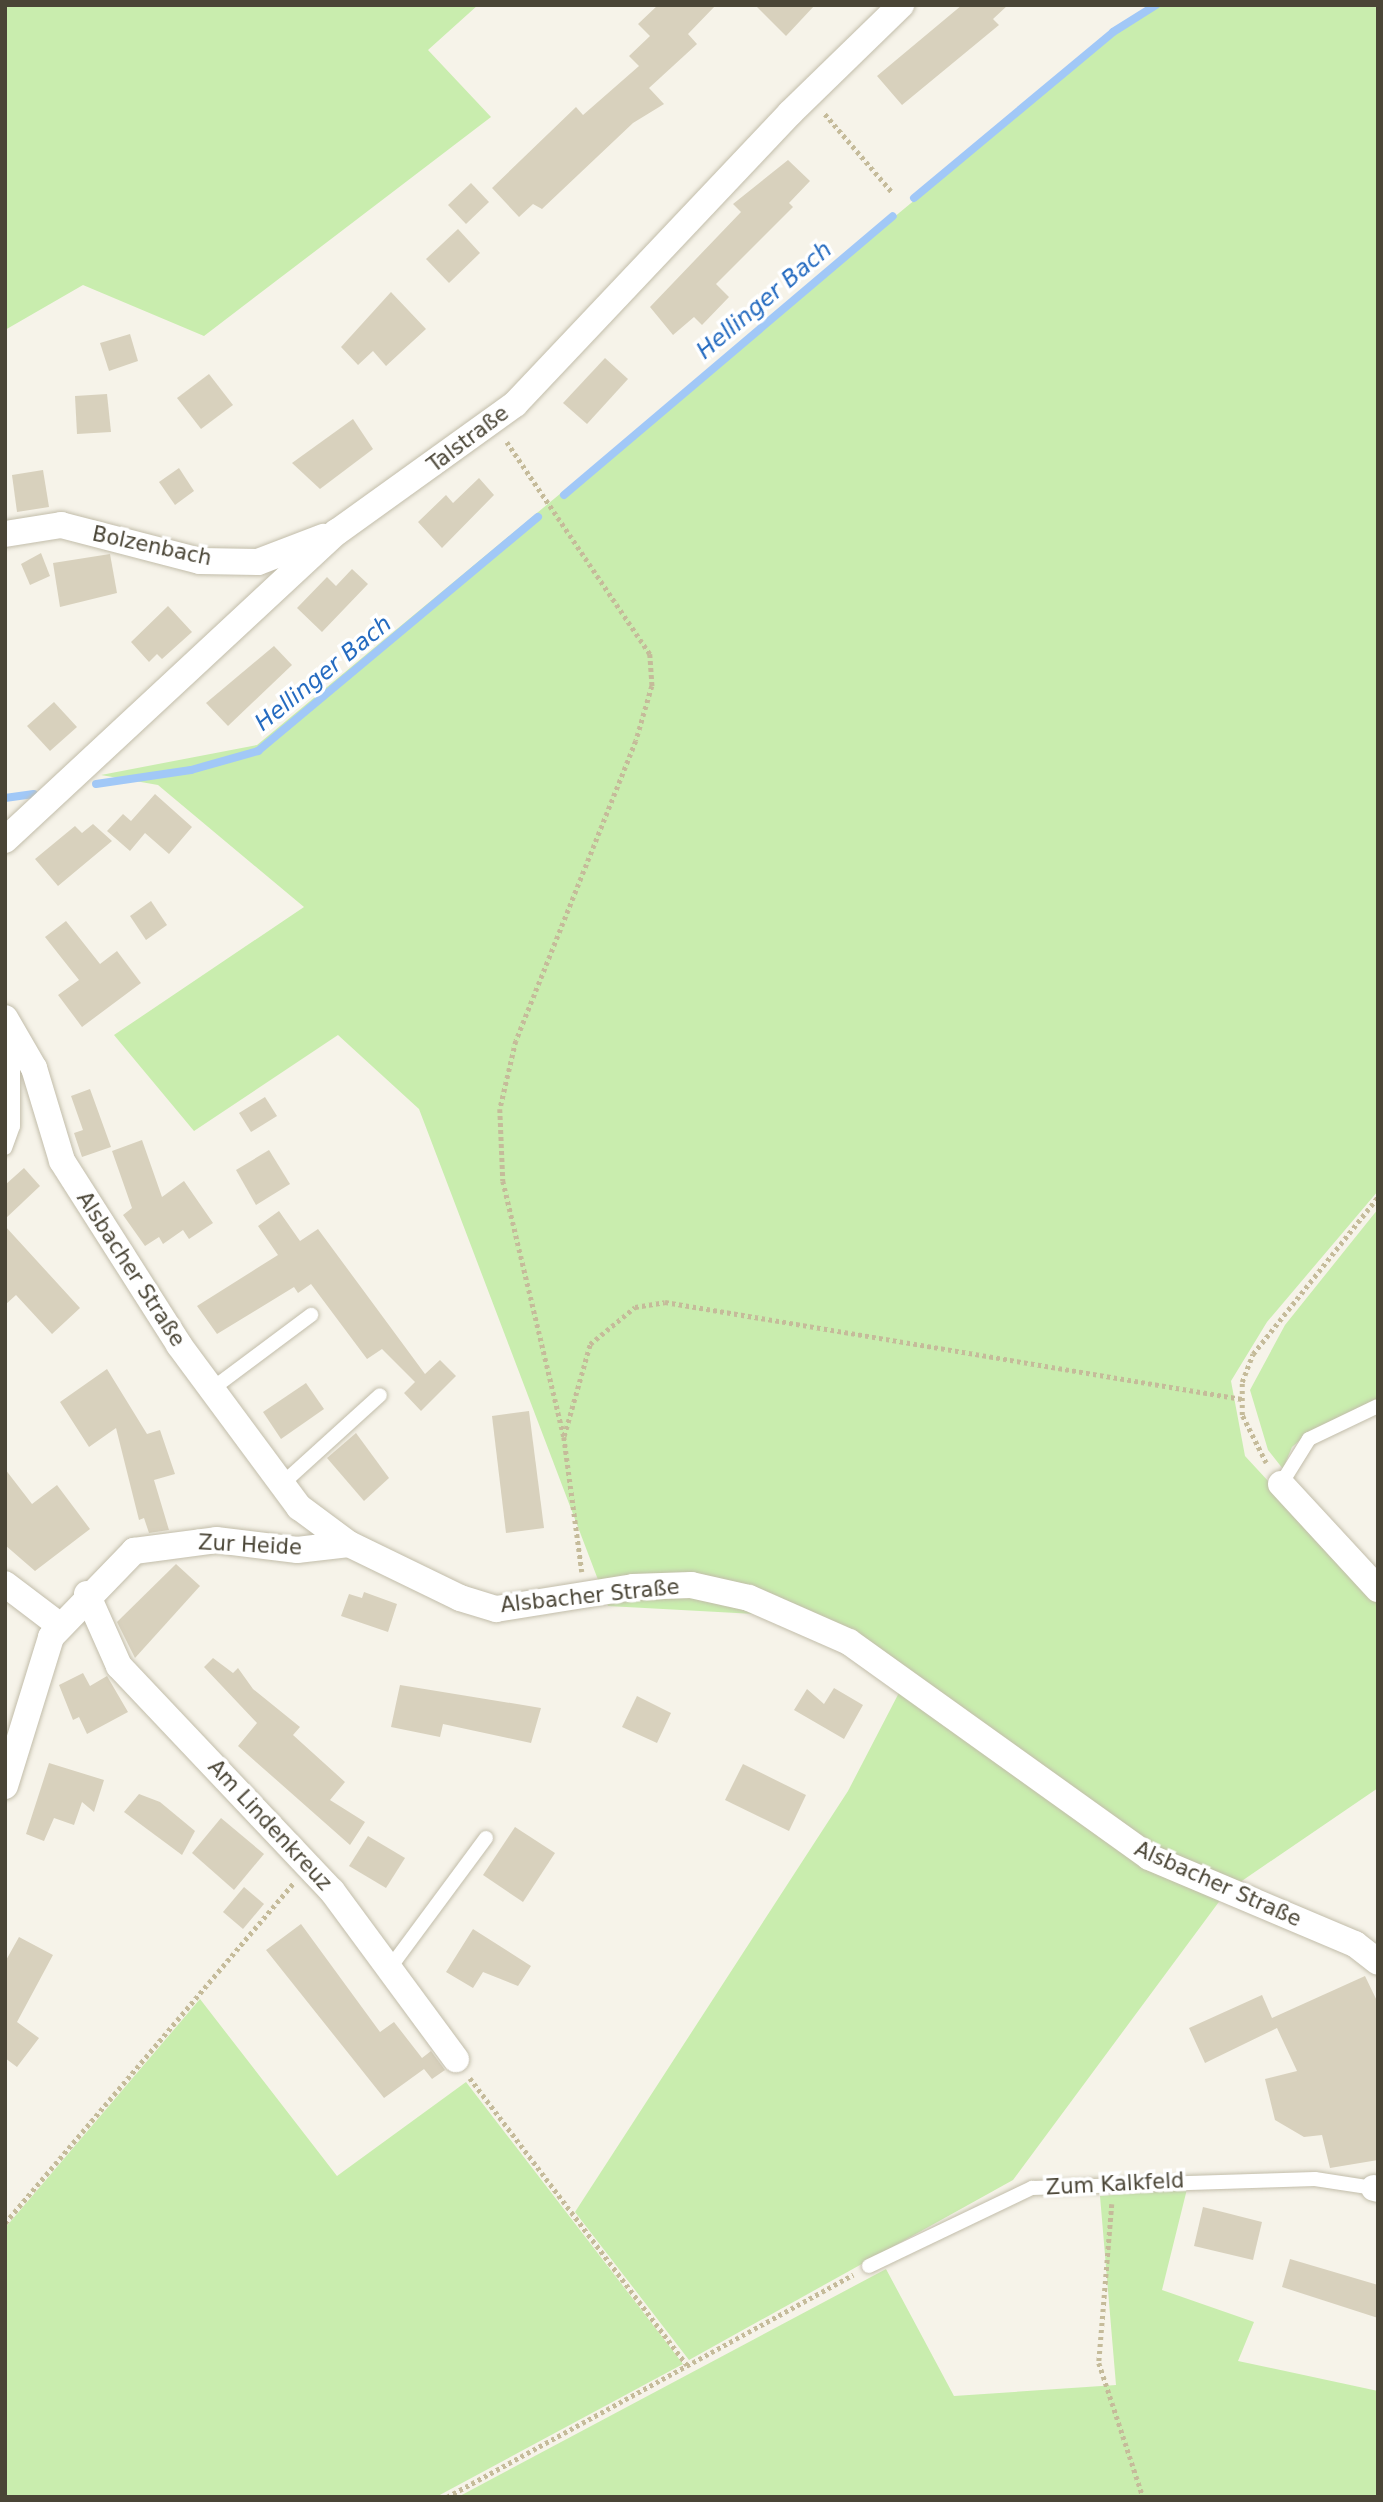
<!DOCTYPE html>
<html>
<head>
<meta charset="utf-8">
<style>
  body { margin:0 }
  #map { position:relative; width:1383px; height:2502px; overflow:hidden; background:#f6f3e9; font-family:"DejaVu Sans",sans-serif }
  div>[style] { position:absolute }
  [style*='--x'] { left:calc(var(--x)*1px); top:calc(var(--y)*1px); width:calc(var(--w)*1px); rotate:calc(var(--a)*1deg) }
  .green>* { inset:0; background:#c9edae }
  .stream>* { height:8px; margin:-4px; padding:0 4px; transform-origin:4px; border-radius:4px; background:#a1c8f7 }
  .building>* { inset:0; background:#d8d1bd }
  .path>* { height:4.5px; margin-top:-2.25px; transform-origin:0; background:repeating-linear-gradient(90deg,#c5bb9a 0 3.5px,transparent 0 7px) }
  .roads { filter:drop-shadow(0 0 2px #c2bdaa) drop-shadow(0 0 2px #c2bdaa) }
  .lane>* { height:14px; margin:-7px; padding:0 7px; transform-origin:7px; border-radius:7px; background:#fff }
  .street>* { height:26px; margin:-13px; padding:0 13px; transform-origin:13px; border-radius:13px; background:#fff }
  span { translate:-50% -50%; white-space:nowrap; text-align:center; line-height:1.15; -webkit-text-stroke:7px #fff; paint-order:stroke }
  .street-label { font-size:21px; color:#4a4536 }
  .water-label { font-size:23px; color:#256bc0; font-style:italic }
  .frame { position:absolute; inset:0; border:7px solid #4a4536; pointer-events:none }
</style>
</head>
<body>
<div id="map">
  <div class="green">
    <div style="clip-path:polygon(5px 5px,478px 5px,428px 50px,491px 117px,204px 336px,83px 285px,5px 330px)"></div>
    <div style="clip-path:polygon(1150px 5px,1378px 5px,1378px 1191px,1267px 1322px,1231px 1381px,1245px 1456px,1378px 1600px,1378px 1788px,1233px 1887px,1152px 1852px,908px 1677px,771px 1615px,608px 1606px,419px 1109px,338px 1035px,194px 1131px,114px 1035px,304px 907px,158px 785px,101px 775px,257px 745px)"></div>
    <div style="clip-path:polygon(1378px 1209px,1378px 1399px,1306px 1435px,1292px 1447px,1283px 1469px,1268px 1450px,1250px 1390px,1285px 1325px)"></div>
    <div style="clip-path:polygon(903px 1685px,1224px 1895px,1013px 2180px,689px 2360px,575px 2212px,848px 1791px)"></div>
    <div style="clip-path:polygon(200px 1999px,337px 2176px,466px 2082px,683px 2364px,436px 2497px,5px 2497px,5px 2228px)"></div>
    <div style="clip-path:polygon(1187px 2189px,1162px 2290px,1254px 2322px,1238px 2361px,1378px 2391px,1378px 2497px,458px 2497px,886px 2269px,954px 2396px,1116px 2385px,1100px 2196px)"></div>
  </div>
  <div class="stream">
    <div style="--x:914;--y:198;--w:259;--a:-39.8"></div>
    <div style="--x:1113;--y:32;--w:51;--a:-32.1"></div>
    <div style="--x:564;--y:495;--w:431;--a:-40.3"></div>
    <div style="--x:96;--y:784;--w:96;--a:-8.4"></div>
    <div style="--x:191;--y:770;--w:70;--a:-15.8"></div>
    <div style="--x:258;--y:751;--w:365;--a:-39.9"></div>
    <div style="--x:5;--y:798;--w:29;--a:-8"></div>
  </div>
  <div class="building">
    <div style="clip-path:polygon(658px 5px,716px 5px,688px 34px,697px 44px,649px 88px,664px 104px,633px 123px,542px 209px,533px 204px,519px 217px,492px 188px,576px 107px,583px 115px,639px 66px,629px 56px,650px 36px,638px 24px)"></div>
    <div style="clip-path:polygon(755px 5px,815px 5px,786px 36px)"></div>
    <div style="clip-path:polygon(962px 5px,1008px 5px,993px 19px,999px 25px,902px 105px,877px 76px)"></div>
    <div style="clip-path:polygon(788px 160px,810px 181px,789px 203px,793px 207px,716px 284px,729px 297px,702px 325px,694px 317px,673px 335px,650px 307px,741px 212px,733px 204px)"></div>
    <div style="clip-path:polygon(471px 183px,489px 202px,466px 224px,448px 205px)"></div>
    <div style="clip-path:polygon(458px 229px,480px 253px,449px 283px,426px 259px)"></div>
    <div style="clip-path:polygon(391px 292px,426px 329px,386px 366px,373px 351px,358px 365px,341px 347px)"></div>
    <div style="clip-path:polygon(130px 334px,138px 361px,109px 371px,100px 343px)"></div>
    <div style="clip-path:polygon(605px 358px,628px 379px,587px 424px,563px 403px)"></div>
    <div style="clip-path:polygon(209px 374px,233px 405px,201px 429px,177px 398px)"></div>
    <div style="clip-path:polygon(107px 394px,111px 432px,77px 434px,75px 396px)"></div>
    <div style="clip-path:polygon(353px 419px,373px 449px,320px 489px,292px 463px)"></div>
    <div style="clip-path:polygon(179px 468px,194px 491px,175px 505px,159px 482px)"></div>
    <div style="clip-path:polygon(43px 470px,49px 507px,17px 512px,12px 475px)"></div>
    <div style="clip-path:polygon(479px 478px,494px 495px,442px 548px,418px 522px,446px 495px,453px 503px)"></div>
    <div style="clip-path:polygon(41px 553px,50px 576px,30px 585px,21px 564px)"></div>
    <div style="clip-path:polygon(110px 554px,117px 593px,60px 607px,53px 563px)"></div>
    <div style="clip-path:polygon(352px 569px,368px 584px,322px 632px,297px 608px,327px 577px,336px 586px)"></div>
    <div style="clip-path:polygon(168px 606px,192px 632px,162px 659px,157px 654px,149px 662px,131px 642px)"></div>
    <div style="clip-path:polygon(274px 646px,292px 665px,228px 726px,206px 703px)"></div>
    <div style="clip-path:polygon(54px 702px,77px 727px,50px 751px,27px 726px)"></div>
    <div style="clip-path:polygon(155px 794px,192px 827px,169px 854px,145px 833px,130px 851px,107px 831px,123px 814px,131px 821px)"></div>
    <div style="clip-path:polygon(93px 824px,112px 841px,58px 886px,35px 859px,75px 826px,82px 833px)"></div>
    <div style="clip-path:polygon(151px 901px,167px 925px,146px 940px,130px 916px)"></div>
    <div style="clip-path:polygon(66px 921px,100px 964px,117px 951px,141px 983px,82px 1027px,58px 995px,79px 980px,45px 937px)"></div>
    <div style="clip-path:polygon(90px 1089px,111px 1147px,82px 1157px,74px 1133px,83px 1130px,71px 1096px)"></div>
    <div style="clip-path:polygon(265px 1097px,277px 1116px,251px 1132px,239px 1113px)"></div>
    <div style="clip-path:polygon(142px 1140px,162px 1197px,184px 1181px,213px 1223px,189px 1239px,183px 1230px,163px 1244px,159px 1237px,145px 1246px,123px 1215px,132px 1208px,112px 1151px)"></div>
    <div style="clip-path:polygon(269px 1150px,290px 1184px,256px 1205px,236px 1170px)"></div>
    <div style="clip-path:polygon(24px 1168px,40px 1186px,5px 1219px,5px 1185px)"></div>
    <div style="clip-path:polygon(279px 1211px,300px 1241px,318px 1229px,425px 1374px,440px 1360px,456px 1376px,421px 1411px,404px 1393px,415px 1382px,382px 1349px,367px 1359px,311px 1284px,298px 1293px,294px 1287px,217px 1334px,197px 1306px,278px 1255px,258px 1226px)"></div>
    <div style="clip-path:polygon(5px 1226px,80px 1308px,52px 1334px,16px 1295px,5px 1305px)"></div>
    <div style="clip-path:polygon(107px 1369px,147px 1434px,160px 1430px,175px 1474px,154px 1480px,169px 1530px,149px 1533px,144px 1518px,139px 1520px,116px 1428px,89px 1447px,60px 1402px)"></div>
    <div style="clip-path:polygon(306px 1383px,324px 1409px,281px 1439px,263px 1412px)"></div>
    <div style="clip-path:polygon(529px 1411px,544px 1528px,506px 1533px,492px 1416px)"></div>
    <div style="clip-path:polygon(356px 1433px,389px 1478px,364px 1501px,327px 1458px)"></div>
    <div style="clip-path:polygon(5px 1469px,32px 1504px,57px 1485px,90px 1529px,35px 1571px,5px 1545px)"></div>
    <div style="clip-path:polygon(176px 1564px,200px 1586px,135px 1658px,117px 1622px)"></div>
    <div style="clip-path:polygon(364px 1592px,397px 1604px,388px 1632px,341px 1616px,349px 1594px,362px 1598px)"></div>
    <div style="clip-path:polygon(213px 1658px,233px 1673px,238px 1668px,253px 1689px,300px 1727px,293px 1735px,345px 1782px,330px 1800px,365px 1822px,350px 1845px,238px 1746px,257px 1723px,204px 1667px)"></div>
    <div style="clip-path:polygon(83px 1673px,90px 1686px,107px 1676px,128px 1712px,87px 1734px,79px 1717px,73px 1720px,59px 1685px)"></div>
    <div style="clip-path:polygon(400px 1685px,541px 1708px,531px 1743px,443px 1724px,440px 1737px,391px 1727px)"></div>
    <div style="clip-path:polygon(834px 1688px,863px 1705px,844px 1739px,794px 1710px,807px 1689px,824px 1704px)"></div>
    <div style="clip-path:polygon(637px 1696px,671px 1713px,657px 1743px,622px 1727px)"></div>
    <div style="clip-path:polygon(49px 1763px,104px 1780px,94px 1812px,82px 1802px,74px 1825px,54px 1818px,44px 1841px,26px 1834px)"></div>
    <div style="clip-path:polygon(743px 1764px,806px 1795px,789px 1831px,725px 1800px)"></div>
    <div style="clip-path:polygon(139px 1794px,160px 1802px,195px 1831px,182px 1855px,124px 1812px)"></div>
    <div style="clip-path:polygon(221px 1818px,264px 1854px,234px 1890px,192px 1853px)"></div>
    <div style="clip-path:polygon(515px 1827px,555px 1853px,523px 1902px,483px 1875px)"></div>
    <div style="clip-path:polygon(368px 1836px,405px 1858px,386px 1888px,349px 1866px)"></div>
    <div style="clip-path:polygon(244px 1887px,264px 1904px,243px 1929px,223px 1912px)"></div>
    <div style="clip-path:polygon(301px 1924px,380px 2032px,394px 2022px,422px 2058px,431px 2051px,445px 2070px,432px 2079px,424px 2069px,384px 2098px,266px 1950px)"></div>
    <div style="clip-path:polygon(473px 1929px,531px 1966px,518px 1986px,483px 1972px,473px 1988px,446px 1972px)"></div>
    <div style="clip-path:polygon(19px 1937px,53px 1955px,17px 2022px,39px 2038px,17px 2067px,5px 2058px,5px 1962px)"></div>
    <div style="clip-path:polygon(1365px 1976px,1378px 2003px,1378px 2160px,1330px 2168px,1322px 2135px,1304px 2137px,1275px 2120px,1265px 2079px,1297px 2071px,1277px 2028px,1205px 2063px,1189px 2028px,1262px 1995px,1272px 2018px)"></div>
    <div style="clip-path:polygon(1203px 2207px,1262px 2222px,1253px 2260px,1194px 2246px)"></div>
    <div style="clip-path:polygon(1290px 2259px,1378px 2285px,1378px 2318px,1282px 2287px)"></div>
  </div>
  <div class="path">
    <div style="--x:825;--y:114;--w:104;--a:49.3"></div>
    <div style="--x:507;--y:442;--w:256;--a:56"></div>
    <div style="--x:650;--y:654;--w:32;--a:86"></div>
    <div style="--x:652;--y:686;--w:57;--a:106.2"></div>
    <div style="--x:636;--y:741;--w:323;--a:111.8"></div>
    <div style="--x:516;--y:1041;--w:70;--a:103.2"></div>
    <div style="--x:500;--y:1109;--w:72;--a:87.6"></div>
    <div style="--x:503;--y:1181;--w:263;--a:76.6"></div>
    <div style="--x:564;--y:1437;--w:136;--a:82.4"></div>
    <div style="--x:564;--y:1436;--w:96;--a:-74.2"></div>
    <div style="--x:590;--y:1344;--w:58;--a:-39.4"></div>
    <div style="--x:635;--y:1307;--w:30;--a:-9"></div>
    <div style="--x:665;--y:1302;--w:585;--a:9.54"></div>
    <div style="--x:1266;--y:1463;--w:54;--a:-116.6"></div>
    <div style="--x:1242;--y:1415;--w:33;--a:-90"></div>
    <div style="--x:1242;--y:1382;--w:30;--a:-69"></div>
    <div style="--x:1253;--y:1354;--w:201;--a:-51.5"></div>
    <div style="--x:470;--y:2078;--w:360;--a:52.9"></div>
    <div style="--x:1112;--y:2204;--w:160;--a:94.7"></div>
    <div style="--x:1099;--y:2363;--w:141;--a:71.8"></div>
    <div style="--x:5;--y:2223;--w:446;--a:-49.7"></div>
    <div style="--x:447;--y:2497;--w:463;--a:-28.7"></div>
  </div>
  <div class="roads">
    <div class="lane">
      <div style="--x:5;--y:1148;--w:23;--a:-70"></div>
      <div style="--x:13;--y:1126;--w:86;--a:-90"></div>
      <div style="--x:212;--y:1389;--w:124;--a:-36.8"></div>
      <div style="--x:282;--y:1484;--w:132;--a:-42.2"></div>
      <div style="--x:1281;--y:1484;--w:53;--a:-58.1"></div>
      <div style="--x:1309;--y:1439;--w:76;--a:-25.6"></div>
      <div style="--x:389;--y:1969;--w:163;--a:-53.5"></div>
      <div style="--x:869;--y:2266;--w:181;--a:-25.6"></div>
      <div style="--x:1032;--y:2188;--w:283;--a:-1.8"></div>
      <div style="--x:1315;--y:2179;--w:60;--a:8.7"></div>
    </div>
    <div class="street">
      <div style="--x:5;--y:534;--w:57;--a:-9.1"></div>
      <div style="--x:61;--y:525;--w:144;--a:14.5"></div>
      <div style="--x:200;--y:561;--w:58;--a:1"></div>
      <div style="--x:258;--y:562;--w:70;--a:-21"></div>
      <div style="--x:5;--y:840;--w:453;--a:-42.9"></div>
      <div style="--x:337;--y:532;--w:219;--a:-35.7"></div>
      <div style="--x:515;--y:404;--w:400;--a:-46.6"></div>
      <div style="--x:790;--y:113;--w:155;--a:-44.2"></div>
      <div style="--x:5;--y:1018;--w:58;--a:59.9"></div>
      <div style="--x:34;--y:1068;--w:97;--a:73.2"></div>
      <div style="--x:62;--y:1161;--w:218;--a:57.5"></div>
      <div style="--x:179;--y:1345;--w:202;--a:53.5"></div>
      <div style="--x:299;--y:1507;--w:62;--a:36.5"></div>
      <div style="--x:349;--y:1544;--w:123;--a:25.9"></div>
      <div style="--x:460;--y:1598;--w:38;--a:17"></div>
      <div style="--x:496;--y:1609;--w:139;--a:-9.1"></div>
      <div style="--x:633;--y:1587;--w:58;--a:-2"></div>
      <div style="--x:691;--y:1585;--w:59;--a:12.6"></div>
      <div style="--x:749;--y:1598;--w:109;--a:23.7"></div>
      <div style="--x:849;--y:1642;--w:369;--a:35.6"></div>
      <div style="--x:1149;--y:1857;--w:224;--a:22.9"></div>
      <div style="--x:1355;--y:1944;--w:29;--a:38"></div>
      <div style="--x:1281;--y:1484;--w:143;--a:47.3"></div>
      <div style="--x:5;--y:1584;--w:68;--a:37.2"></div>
      <div style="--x:87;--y:1594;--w:79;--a:66"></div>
      <div style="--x:119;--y:1666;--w:310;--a:46.6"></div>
      <div style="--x:332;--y:1891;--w:209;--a:53.6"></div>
      <div style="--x:5;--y:1786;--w:156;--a:-72.8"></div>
      <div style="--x:51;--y:1637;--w:120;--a:-46"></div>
      <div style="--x:134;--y:1551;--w:83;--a:-7.6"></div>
      <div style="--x:216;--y:1540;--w:82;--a:7"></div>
      <div style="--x:297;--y:1550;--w:52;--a:-6.6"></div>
      <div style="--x:1374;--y:2188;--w:4;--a:14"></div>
    </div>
  </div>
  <div class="street-label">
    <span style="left:468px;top:439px;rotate:-37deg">Talstraße</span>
    <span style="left:152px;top:546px;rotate:12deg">Bolzenbach</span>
    <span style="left:131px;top:1269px;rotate:57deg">Alsbacher Straße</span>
    <span style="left:250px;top:1545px;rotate:3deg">Zur Heide</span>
    <span style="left:590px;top:1596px;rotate:-6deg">Alsbacher Straße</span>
    <span style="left:270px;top:1825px;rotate:47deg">Am Lindenkreuz</span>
    <span style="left:1218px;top:1884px;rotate:24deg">Alsbacher Straße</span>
    <span style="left:1115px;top:2184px;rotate:-3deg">Zum Kalkfeld</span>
  </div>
  <div class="water-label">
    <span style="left:764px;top:300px;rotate:-40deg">Hellinger Bach</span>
    <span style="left:323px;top:673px;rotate:-39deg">Hellinger Bach</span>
  </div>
  <div class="frame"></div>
</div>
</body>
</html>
